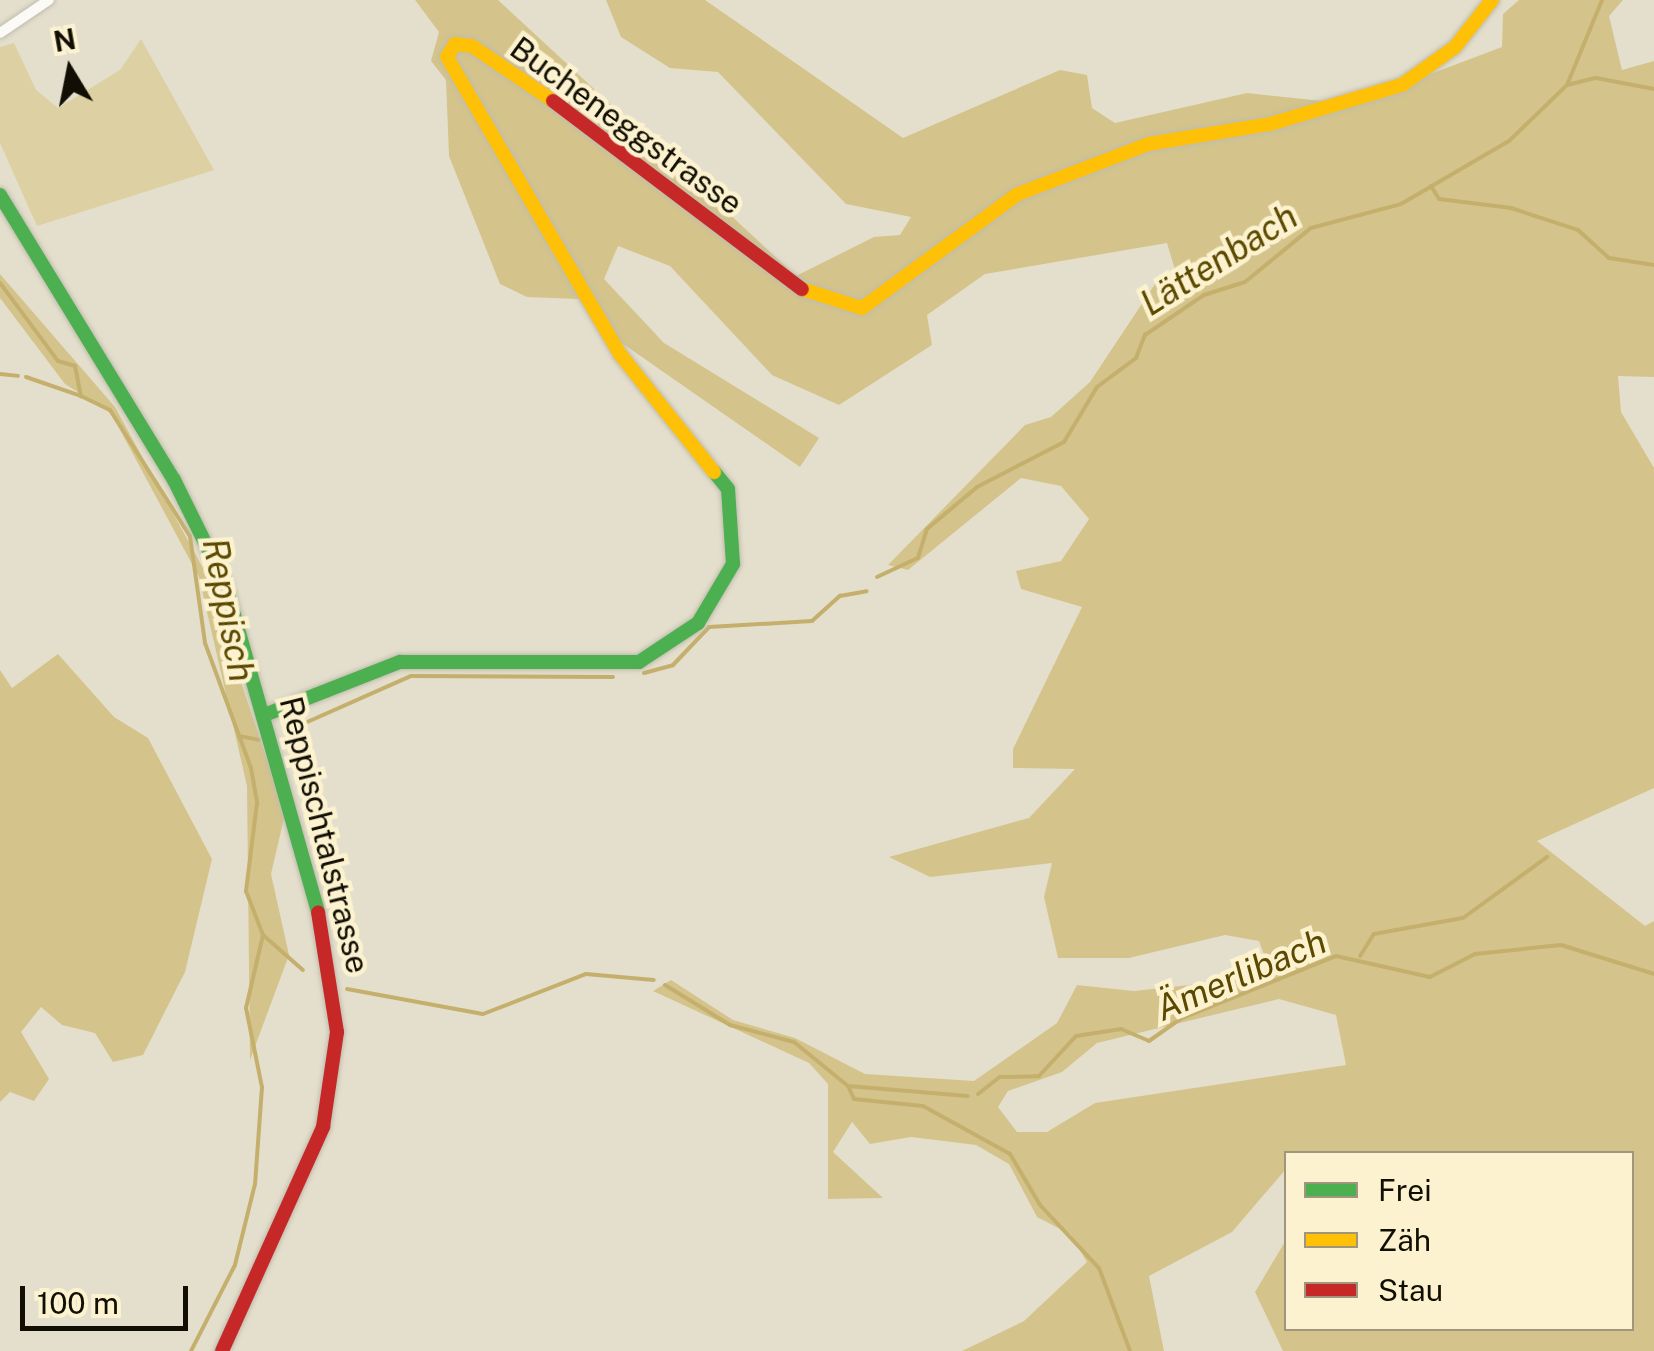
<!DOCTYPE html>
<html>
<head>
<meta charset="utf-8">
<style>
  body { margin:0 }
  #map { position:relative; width:1654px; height:1351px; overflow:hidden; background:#e4dfcc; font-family:"Public Sans",sans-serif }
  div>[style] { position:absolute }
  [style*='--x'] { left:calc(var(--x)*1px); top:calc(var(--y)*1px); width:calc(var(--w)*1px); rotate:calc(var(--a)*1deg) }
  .green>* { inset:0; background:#ddd0a2 }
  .forest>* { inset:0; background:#d4c48b }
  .stream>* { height:4px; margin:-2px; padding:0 2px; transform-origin:2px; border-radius:2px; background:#c4b06c }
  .roads { filter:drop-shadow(0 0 2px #c0bcad) drop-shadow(0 0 2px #c0bcad) }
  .street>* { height:10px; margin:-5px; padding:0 5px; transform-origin:5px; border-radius:5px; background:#fbfaf7 }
  .fast>* { height:14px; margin:-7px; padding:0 7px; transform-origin:7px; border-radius:7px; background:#4caf50 }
  .slow>* { height:14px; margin:-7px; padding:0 7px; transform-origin:7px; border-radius:7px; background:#ffc107 }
  .jam>* { height:14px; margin:-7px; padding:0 7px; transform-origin:7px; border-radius:7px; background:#c62828 }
  span { translate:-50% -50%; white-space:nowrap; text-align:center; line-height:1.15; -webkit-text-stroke:9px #fcf2cf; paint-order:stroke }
  .street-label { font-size:32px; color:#110e03 }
  .water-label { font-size:35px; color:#5b4900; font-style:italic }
  .legend { position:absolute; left:1284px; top:1151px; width:350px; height:180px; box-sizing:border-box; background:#fcf2cf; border:2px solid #9e977d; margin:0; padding:12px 18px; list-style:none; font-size:30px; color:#110e03 }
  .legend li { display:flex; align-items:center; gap:20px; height:50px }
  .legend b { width:50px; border:2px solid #9e977d }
  .north { position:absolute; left:20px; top:20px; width:100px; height:100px; -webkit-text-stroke:8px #fcf2cf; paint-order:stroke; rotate:350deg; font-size:28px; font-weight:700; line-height:40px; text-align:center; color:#110e03 }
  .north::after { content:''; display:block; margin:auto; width:35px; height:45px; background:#110e03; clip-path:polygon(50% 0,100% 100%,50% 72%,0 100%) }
  .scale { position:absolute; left:20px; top:1286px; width:168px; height:45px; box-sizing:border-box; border:5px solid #110e03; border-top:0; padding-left:12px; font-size:30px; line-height:35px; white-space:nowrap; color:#110e03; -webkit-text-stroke:8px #fcf2cf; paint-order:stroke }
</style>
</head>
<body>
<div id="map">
  <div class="green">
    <div style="clip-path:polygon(141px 39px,214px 170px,37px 226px,0 143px,0 47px,14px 43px,36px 90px,58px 108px,120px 70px)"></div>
  </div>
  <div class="forest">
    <div style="clip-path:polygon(evenodd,415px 0,498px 0,796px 276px,874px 237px,900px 235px,911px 217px,846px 204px,718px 72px,670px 68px,621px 37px,606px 0,705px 0,903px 138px,1060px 70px,1087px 75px,1092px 108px,1115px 123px,1247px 93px,1351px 104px,1502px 47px,1503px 14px,1519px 0,1623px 0,1609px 16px,1622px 70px,1654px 61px,1654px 377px,1618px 376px,1621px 412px,1654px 468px,1654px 788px,1537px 841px,1645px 926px,1654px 921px,1654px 1351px,1283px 1351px,1255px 1292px,1286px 1240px,1286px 1328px,1632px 1328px,1632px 1154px,1286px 1154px,1286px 1169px,1232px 1232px,1149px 1276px,1164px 1351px,962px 1351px,1024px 1321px,1087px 1262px,1070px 1234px,1037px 1217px,1009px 1164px,976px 1145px,911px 1137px,870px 1144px,852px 1122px,833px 1152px,883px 1198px,828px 1199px,828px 1084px,809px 1063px,653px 991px,671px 980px,733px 1020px,795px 1038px,865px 1074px,974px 1081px,1057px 1023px,1077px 985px,1134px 991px,1272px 976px,1259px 941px,1225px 935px,1129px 958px,1058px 958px,1044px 897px,1052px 863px,930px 877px,889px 857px,1029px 818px,1075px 769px,1013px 768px,1013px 749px,1082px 607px,1021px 589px,1016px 571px,1061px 561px,1089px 519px,1061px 486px,1021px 478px,908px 570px,888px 565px,1025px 425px,1051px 417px,1090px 382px,1155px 284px,1178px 280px,1167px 243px,985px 274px,927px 315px,932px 345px,839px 405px,772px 375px,670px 266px,618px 246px,604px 279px,664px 343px,819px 438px,800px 467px,606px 332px,579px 299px,527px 297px,500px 284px,449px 156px,446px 80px,431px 61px,439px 32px,415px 0,1279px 999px,1336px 1015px,1346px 1065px,1095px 1103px,1047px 1132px,1017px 1132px,998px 1107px,1008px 1091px,1062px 1072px,1097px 1043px,1279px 999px)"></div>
    <div style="clip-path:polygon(0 274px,115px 407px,203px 568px,285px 814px,271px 874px,289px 955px,250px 1060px,247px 786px,199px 577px,111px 413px,65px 384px,0 298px)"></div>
    <div style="clip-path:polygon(58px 654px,114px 717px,148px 738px,212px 859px,185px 972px,143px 1055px,113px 1062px,95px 1033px,62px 1025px,41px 1007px,21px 1032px,49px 1079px,34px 1101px,10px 1092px,0 1102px,0 670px,12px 688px)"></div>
  </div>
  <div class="stream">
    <div style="--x:1567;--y:85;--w:92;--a:-67.6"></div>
    <div style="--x:1431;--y:186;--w:15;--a:58"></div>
    <div style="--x:1439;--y:199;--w:73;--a:7.1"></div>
    <div style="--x:1511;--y:208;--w:71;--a:18.2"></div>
    <div style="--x:1578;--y:230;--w:42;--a:42.1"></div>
    <div style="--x:1609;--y:258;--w:46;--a:8.8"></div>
    <div style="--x:0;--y:283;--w:97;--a:53.4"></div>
    <div style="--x:58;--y:361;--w:18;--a:16"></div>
    <div style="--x:75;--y:366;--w:31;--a:79"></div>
    <div style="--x:81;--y:396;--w:32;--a:26"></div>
    <div style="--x:110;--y:410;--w:149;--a:57.6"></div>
    <div style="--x:190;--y:536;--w:108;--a:82"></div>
    <div style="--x:205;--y:643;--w:133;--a:69.8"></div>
    <div style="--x:251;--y:768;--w:36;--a:80"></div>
    <div style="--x:257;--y:803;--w:89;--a:97.1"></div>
    <div style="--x:246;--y:891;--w:47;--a:68.9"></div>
    <div style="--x:263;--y:935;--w:75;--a:103.1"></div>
    <div style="--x:246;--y:1008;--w:81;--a:78.6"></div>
    <div style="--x:262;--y:1087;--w:97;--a:94.1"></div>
    <div style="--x:255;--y:1184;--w:83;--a:103.9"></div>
    <div style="--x:235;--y:1265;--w:97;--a:117.1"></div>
    <div style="--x:0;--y:374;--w:18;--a:6"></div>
    <div style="--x:26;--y:377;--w:58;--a:19.1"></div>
    <div style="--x:877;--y:577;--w:45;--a:-24.9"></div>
    <div style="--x:918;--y:558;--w:30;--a:-73"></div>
    <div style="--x:927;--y:529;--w:65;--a:-40"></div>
    <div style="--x:977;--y:487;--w:98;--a:-27.3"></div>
    <div style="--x:1064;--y:442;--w:64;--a:-59"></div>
    <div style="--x:1097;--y:387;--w:49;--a:-36.6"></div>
    <div style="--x:1136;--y:358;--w:25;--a:-69"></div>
    <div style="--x:1145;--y:335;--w:71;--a:-34.1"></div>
    <div style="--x:1204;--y:295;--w:43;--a:-17.6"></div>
    <div style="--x:1245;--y:282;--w:85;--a:-39.3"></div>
    <div style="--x:1311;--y:228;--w:93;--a:-14.9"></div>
    <div style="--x:1401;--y:204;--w:125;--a:-30.3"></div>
    <div style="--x:1509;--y:141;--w:81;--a:-44"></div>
    <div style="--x:1567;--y:85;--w:30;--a:-14"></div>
    <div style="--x:1596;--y:78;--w:59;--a:10.7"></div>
    <div style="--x:644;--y:673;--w:30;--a:-15"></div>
    <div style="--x:673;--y:665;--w:52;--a:-46.5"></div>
    <div style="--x:709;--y:627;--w:103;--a:-3.3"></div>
    <div style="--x:812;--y:621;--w:38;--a:-42"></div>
    <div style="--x:840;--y:596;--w:27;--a:-10"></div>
    <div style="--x:296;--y:727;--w:126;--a:-23.9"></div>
    <div style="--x:411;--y:676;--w:202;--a:0.3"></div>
    <div style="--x:239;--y:736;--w:20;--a:11"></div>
    <div style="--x:263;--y:935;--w:53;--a:41.2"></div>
    <div style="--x:1360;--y:956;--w:26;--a:-58"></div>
    <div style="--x:1374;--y:934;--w:90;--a:-10.2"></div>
    <div style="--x:1463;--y:918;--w:104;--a:-36"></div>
    <div style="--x:665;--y:985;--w:76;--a:31.6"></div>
    <div style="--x:730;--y:1025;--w:66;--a:14.9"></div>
    <div style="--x:794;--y:1042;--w:70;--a:39.2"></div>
    <div style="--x:848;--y:1086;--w:120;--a:4.8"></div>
    <div style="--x:347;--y:989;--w:138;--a:10.4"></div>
    <div style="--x:483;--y:1014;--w:110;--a:-21.2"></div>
    <div style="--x:586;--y:974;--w:68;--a:5"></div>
    <div style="--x:848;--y:1086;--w:14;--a:65"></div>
    <div style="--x:854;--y:1099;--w:69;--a:5.8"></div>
    <div style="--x:923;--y:1106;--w:99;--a:28.9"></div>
    <div style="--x:1010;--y:1154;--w:59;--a:59.5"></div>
    <div style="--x:1040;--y:1205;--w:86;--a:46.9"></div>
    <div style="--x:1099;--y:1268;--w:89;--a:69.5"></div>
    <div style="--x:978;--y:1094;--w:28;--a:-38"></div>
    <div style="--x:1000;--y:1077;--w:39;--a:-1"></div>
    <div style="--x:1039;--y:1076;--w:54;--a:-47.2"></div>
    <div style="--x:1076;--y:1036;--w:46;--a:-8.8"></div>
    <div style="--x:1121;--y:1029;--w:30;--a:23"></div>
    <div style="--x:1149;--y:1041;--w:38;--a:-35"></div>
    <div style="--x:1180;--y:1019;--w:168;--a:-22"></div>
    <div style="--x:1336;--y:956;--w:96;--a:12.6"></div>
    <div style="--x:1430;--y:977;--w:51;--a:-27.1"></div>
    <div style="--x:1475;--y:954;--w:86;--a:-6"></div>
    <div style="--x:1561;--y:945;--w:97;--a:17.3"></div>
  </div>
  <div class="roads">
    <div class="street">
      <div style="--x:0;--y:33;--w:59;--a:-34"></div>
    </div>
    <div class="fast">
      <div style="--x:0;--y:195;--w:334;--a:58.6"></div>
      <div style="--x:174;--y:480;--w:115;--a:63.7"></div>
      <div style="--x:225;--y:583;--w:342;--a:74.2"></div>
      <div style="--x:267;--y:714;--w:143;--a:-21.4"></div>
      <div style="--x:400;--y:662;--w:239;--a:0"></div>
      <div style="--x:639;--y:662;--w:71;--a:-33.5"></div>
      <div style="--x:698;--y:623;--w:69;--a:-59.3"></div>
      <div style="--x:733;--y:564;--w:75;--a:-93.8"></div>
      <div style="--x:728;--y:489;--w:22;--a:-129"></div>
    </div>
    <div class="slow">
      <div style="--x:553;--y:101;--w:98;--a:-145.8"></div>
      <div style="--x:472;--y:46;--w:17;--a:-173"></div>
      <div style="--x:455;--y:44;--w:15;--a:122"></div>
      <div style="--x:447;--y:57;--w:344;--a:59.8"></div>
      <div style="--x:620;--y:354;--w:151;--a:51.5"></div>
      <div style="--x:802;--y:289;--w:63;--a:17.6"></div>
      <div style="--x:862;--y:308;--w:193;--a:-36.2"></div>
      <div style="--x:1018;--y:194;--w:139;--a:-21"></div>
      <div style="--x:1148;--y:144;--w:124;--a:-9.3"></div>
      <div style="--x:1270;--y:124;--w:138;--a:-16.5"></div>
      <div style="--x:1402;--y:85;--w:65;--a:-35.6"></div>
      <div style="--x:1455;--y:47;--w:60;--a:-51.8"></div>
    </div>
    <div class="jam">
      <div style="--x:553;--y:101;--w:312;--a:37.1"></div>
      <div style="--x:222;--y:1351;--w:246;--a:-65.7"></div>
      <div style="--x:323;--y:1127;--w:96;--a:-81.6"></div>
      <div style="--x:337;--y:1032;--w:121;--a:-99"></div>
    </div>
  </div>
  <div class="street-label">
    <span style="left:626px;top:126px;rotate:36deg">Bucheneggstrasse</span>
    <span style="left:324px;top:835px;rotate:76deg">Reppischtalstrasse</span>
  </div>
  <div class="water-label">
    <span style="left:1219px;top:260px;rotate:-32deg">Lättenbach</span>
    <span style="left:228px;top:610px;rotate:79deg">Reppisch</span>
    <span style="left:1241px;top:975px;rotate:-23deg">Ämerlibach</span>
  </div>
  <ul class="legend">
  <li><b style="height:12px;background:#4caf50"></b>Frei</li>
  <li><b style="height:12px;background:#ffc107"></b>Zäh</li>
  <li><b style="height:12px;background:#c62828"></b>Stau</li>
  </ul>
  <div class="north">N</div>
  <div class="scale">100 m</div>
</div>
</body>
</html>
